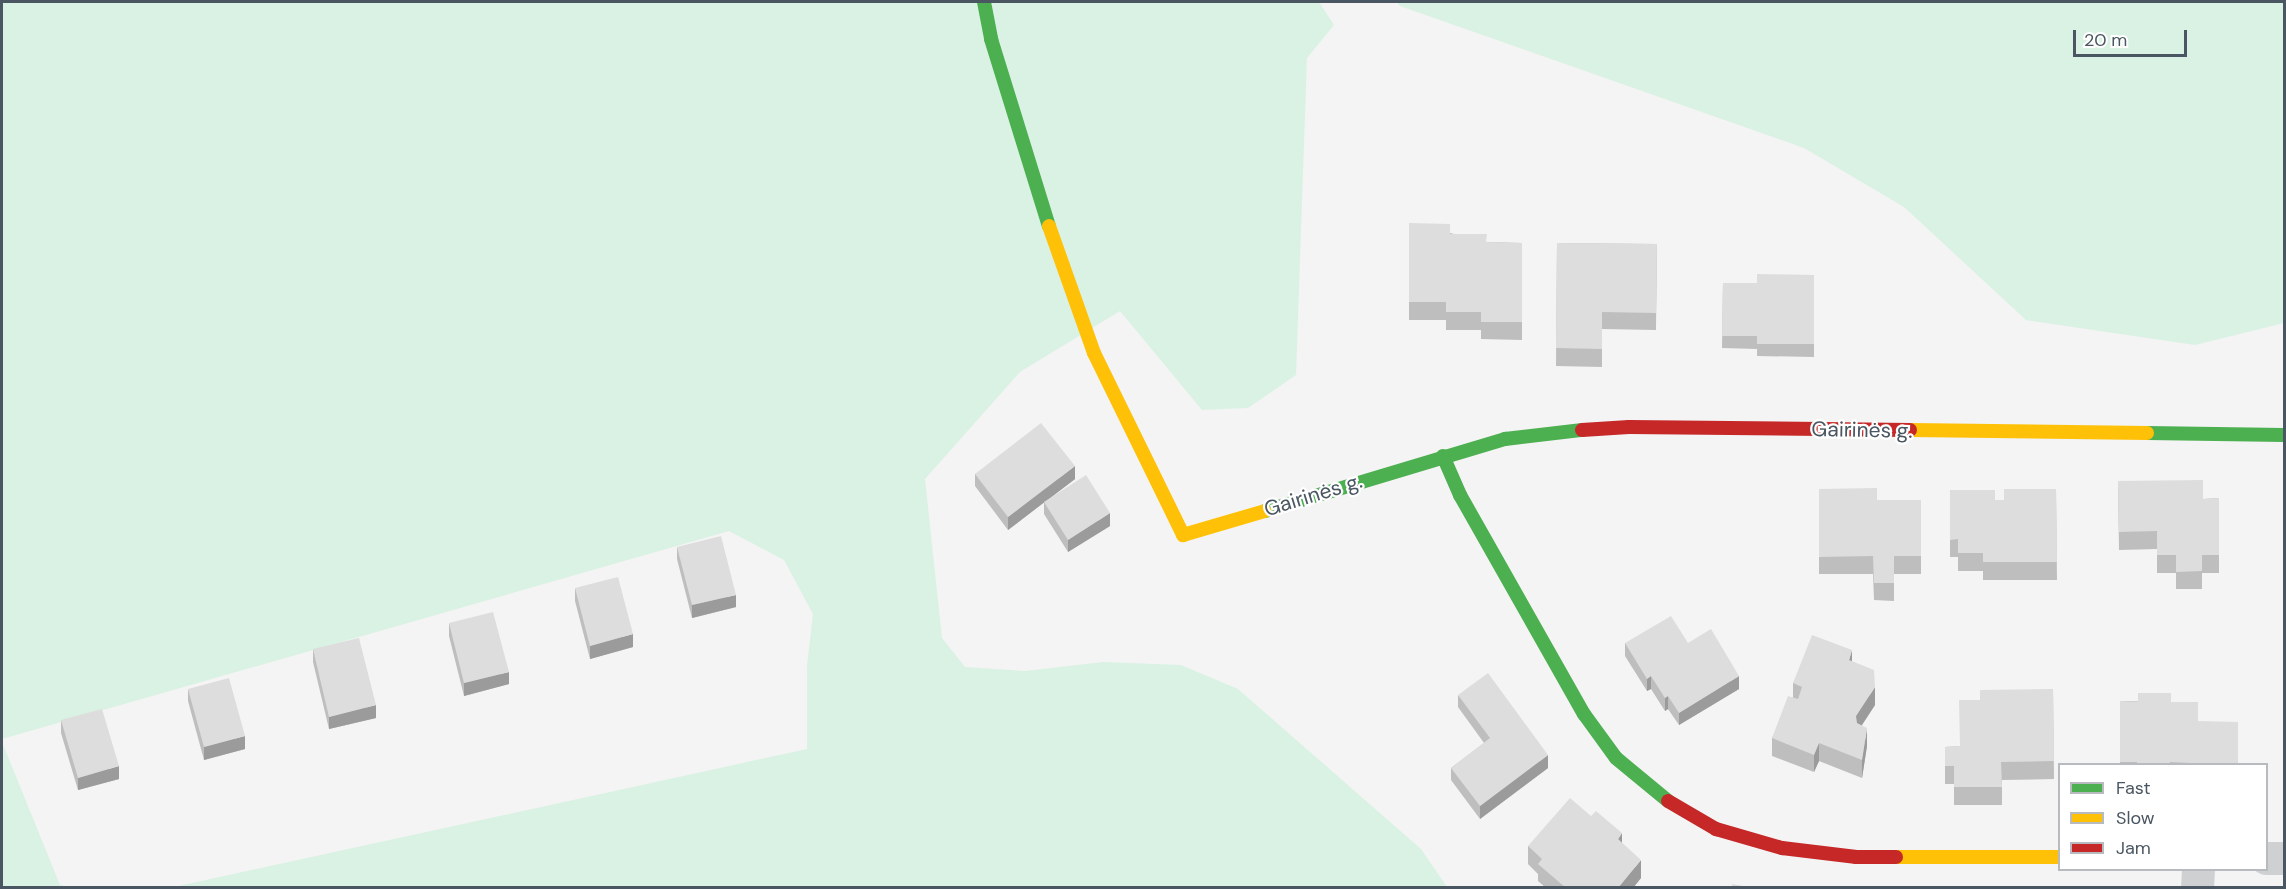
<!DOCTYPE html>
<html>
<head>
<meta charset="utf-8">
<style>
  body { margin:0 }
  #map { position:relative; width:2286px; height:889px; overflow:hidden; background:#f4f4f4; font-family:"DM Sans",sans-serif }
  div>[style] { position:absolute }
  [style*='--x'] { left:calc(var(--x)*1px); top:calc(var(--y)*1px); width:calc(var(--w)*1px); rotate:calc(var(--a)*1deg) }
  .green>* { inset:0; background:#d9f2e3 }
  .street>* { height:33px; margin:-16.5px; padding:0 16.5px; transform-origin:16.5px; border-radius:16.5px; background:#ced0d2 }
  .fast>* { height:14px; margin:-7px; padding:0 7px; transform-origin:7px; border-radius:7px; background:#4caf50 }
  .slow>* { height:14px; margin:-7px; padding:0 7px; transform-origin:7px; border-radius:7px; background:#ffc107 }
  .jam>* { height:14px; margin:-7px; padding:0 7px; transform-origin:7px; border-radius:7px; background:#c62828 }
  .wall>* { inset:0; background:#bebebf }
  .shaded-wall>* { inset:0; background:#9b9b9b }
  .building>* { inset:0; background:#ddddde }
  span { translate:-50% -50%; white-space:nowrap; text-align:center; line-height:1.15; -webkit-text-stroke:4.5px #fff; paint-order:stroke }
  .street-label { font-size:21px; color:#4a5661 }
  .frame { position:absolute; inset:0; border:3px solid #4a5661; pointer-events:none }
  .legend { position:absolute; left:2058px; top:763px; width:210px; height:108px; box-sizing:border-box; background:#fff; border:2px solid #b7bbc0; margin:0; padding:8px 10px; list-style:none; font-size:18px; color:#4a5661 }
  .legend li { display:flex; align-items:center; gap:12px; height:30px }
  .legend b { width:30px; border:2px solid #b7bbc0 }
  .scale { position:absolute; left:2073px; top:30px; width:114px; height:27px; box-sizing:border-box; border:3px solid #4a5661; border-top:0; padding-left:8px; font-size:18px; line-height:21px; white-space:nowrap; color:#4a5661; -webkit-text-stroke:4px #fff; paint-order:stroke }
</style>
</head>
<body>
<div id="map">
  <div class="green">
    <div style="clip-path:polygon(2px 2px,1319px 2px,1334px 25px,1307px 58px,1296px 375px,1248px 408px,1202px 410px,1120px 311px,1020px 372px,925px 479px,942px 638px,965px 667px,1025px 671px,1103px 662px,1181px 665px,1238px 689px,1421px 849px,1447px 887px,174px 887px,807px 749px,807px 665px,813px 614px,784px 560px,729px 531px,2px 739px)"></div>
    <div style="clip-path:polygon(1397px 2px,2284px 2px,2284px 323px,2195px 345px,2026px 320px,1904px 207px,1804px 148px,1400px 6px)"></div>
    <div style="clip-path:polygon(2px 742px,60px 885px,71px 887px,2px 887px)"></div>
  </div>
  <div class="street">
    <div style="--x:2266;--y:858;--w:18;--a:0"></div>
    <div style="--x:2197;--y:888;--w:18;--a:-87"></div>
  </div>
  <div class="fast">
    <div style="--x:984;--y:2;--w:38;--a:79"></div>
    <div style="--x:991;--y:39;--w:196;--a:72.8"></div>
    <div style="--x:2147;--y:433;--w:137;--a:0.8"></div>
    <div style="--x:1443;--y:456;--w:43;--a:66.4"></div>
    <div style="--x:1460;--y:495;--w:252;--a:60.5"></div>
    <div style="--x:1584;--y:714;--w:54;--a:54"></div>
    <div style="--x:1616;--y:758;--w:67;--a:39.6"></div>
    <div style="--x:1265;--y:511;--w:251;--a:-16.7"></div>
    <div style="--x:1505;--y:439;--w:78;--a:-6.7"></div>
  </div>
  <div class="slow">
    <div style="--x:1049;--y:226;--w:135;--a:70.5"></div>
    <div style="--x:1094;--y:353;--w:203;--a:63.9"></div>
    <div style="--x:1183;--y:535;--w:85;--a:-16.3"></div>
    <div style="--x:1910;--y:430;--w:237;--a:0.7"></div>
    <div style="--x:1896;--y:857;--w:164;--a:0"></div>
  </div>
  <div class="jam">
    <div style="--x:1582;--y:430;--w:47;--a:-3.7"></div>
    <div style="--x:1629;--y:427;--w:281;--a:0.6"></div>
    <div style="--x:1668;--y:801;--w:56;--a:30.3"></div>
    <div style="--x:1716;--y:829;--w:69;--a:16.1"></div>
    <div style="--x:1782;--y:848;--w:75;--a:6.9"></div>
    <div style="--x:1856;--y:857;--w:40;--a:0"></div>
  </div>
  <div class="wall">
    <div style="clip-path:polygon(1409px 223px,1487px 242px,1522px 243px,1522px 340px,1481px 339px,1481px 330px,1446px 330px,1446px 320px,1409px 320px)"></div>
    <div style="clip-path:polygon(1557px 243px,1657px 244px,1656px 330px,1602px 329px,1602px 367px,1556px 366px)"></div>
    <div style="clip-path:polygon(1814px 275px,1814px 357px,1757px 356px,1757px 349px,1722px 348px,1723px 283px,1757px 283px)"></div>
    <div style="clip-path:polygon(975px 474px,1075px 479px,1049px 499px,1110px 526px,1068px 552px,1044px 514px,1044px 502px,1008px 530px,975px 486px)"></div>
    <div style="clip-path:polygon(2118px 481px,2203px 499px,2219px 498px,2219px 573px,2202px 573px,2202px 589px,2176px 589px,2176px 573px,2157px 573px,2157px 549px,2119px 550px)"></div>
    <div style="clip-path:polygon(1819px 489px,1877px 500px,1921px 500px,1921px 574px,1894px 574px,1894px 601px,1874px 600px,1873px 574px,1819px 574px)"></div>
    <div style="clip-path:polygon(2056px 489px,2057px 580px,1983px 580px,1983px 571px,1958px 571px,1958px 557px,1950px 557px,1950px 490px,1995px 500px,2004px 500px)"></div>
    <div style="clip-path:polygon(677px 547px,736px 607px,692px 618px,677px 559px)"></div>
    <div style="clip-path:polygon(575px 588px,633px 647px,590px 659px,575px 601px)"></div>
    <div style="clip-path:polygon(449px 623px,509px 684px,464px 696px,449px 636px)"></div>
    <div style="clip-path:polygon(1625px 643px,1688px 643px,1739px 689px,1679px 725px,1668px 709px,1665px 711px,1651px 689px,1647px 691px,1625px 656px)"></div>
    <div style="clip-path:polygon(313px 649px,376px 718px,329px 729px,313px 662px)"></div>
    <div style="clip-path:polygon(1852px 662px,1875px 705px,1862px 725px,1867px 746px,1862px 778px,1819px 761px,1814px 772px,1772px 756px,1772px 738px,1793px 697px,1793px 683px)"></div>
    <div style="clip-path:polygon(188px 689px,245px 749px,204px 760px,188px 701px)"></div>
    <div style="clip-path:polygon(2053px 689px,2054px 779px,2002px 780px,2002px 805px,1954px 805px,1954px 784px,1945px 784px,1945px 747px,1960px 746px,1980px 700px)"></div>
    <div style="clip-path:polygon(1458px 695px,1548px 768px,1480px 819px,1451px 780px,1451px 768px,1484px 743px,1458px 707px)"></div>
    <div style="clip-path:polygon(2120px 701px,2171px 702px,2198px 721px,2238px 765px,2120px 765px)"></div>
    <div style="clip-path:polygon(61px 720px,119px 779px,78px 790px,61px 733px)"></div>
    <div style="clip-path:polygon(1622px 843px,1641px 878px,1633px 888px,1546px 888px,1538px 881px,1538px 874px,1528px 864px,1528px 846px)"></div>
  </div>
  <div class="shaded-wall">
    <div style="clip-path:polygon(1075px 466px,1075px 479px,1008px 530px,1008px 517px)"></div>
    <div style="clip-path:polygon(1110px 513px,1110px 526px,1068px 552px,1068px 540px)"></div>
    <div style="clip-path:polygon(736px 595px,736px 607px,692px 618px,692px 605px)"></div>
    <div style="clip-path:polygon(633px 634px,633px 647px,590px 659px,590px 646px)"></div>
    <div style="clip-path:polygon(1852px 650px,1852px 668px,1849px 660px)"></div>
    <div style="clip-path:polygon(509px 672px,509px 684px,464px 696px,464px 683px)"></div>
    <div style="clip-path:polygon(1651px 676px,1651px 689px,1647px 691px,1647px 679px)"></div>
    <div style="clip-path:polygon(1739px 676px,1739px 689px,1679px 725px,1679px 713px)"></div>
    <div style="clip-path:polygon(1875px 687px,1875px 705px,1856px 734px,1856px 716px)"></div>
    <div style="clip-path:polygon(1668px 696px,1668px 709px,1665px 711px,1665px 698px)"></div>
    <div style="clip-path:polygon(376px 705px,376px 718px,329px 729px,329px 717px)"></div>
    <div style="clip-path:polygon(1867px 728px,1867px 746px,1862px 778px,1862px 760px)"></div>
    <div style="clip-path:polygon(245px 736px,245px 749px,204px 760px,204px 747px)"></div>
    <div style="clip-path:polygon(1819px 743px,1819px 761px,1814px 772px,1814px 755px)"></div>
    <div style="clip-path:polygon(1548px 755px,1548px 768px,1480px 819px,1480px 806px)"></div>
    <div style="clip-path:polygon(119px 766px,119px 779px,78px 790px,78px 778px)"></div>
    <div style="clip-path:polygon(1622px 833px,1622px 851px,1618px 839px)"></div>
    <div style="clip-path:polygon(1641px 860px,1641px 878px,1633px 888px,1618px 888px)"></div>
  </div>
  <div class="building">
    <div style="clip-path:polygon(1409px 223px,1450px 224px,1450px 234px,1487px 234px,1486px 242px,1522px 243px,1522px 322px,1481px 322px,1481px 312px,1446px 312px,1446px 302px,1409px 302px)"></div>
    <div style="clip-path:polygon(1557px 243px,1657px 244px,1656px 313px,1602px 312px,1602px 349px,1556px 348px)"></div>
    <div style="clip-path:polygon(1757px 274px,1814px 275px,1814px 344px,1757px 344px,1757px 336px,1722px 336px,1723px 283px,1757px 283px)"></div>
    <div style="clip-path:polygon(1041px 423px,1075px 466px,1008px 517px,975px 474px)"></div>
    <div style="clip-path:polygon(1086px 475px,1110px 513px,1068px 540px,1044px 502px)"></div>
    <div style="clip-path:polygon(2203px 480px,2203px 499px,2219px 498px,2219px 555px,2202px 555px,2202px 571px,2176px 572px,2176px 555px,2157px 555px,2157px 531px,2119px 532px,2118px 481px)"></div>
    <div style="clip-path:polygon(1877px 488px,1877px 500px,1921px 500px,1921px 556px,1894px 556px,1894px 583px,1874px 583px,1873px 556px,1819px 557px,1819px 489px)"></div>
    <div style="clip-path:polygon(2004px 489px,2056px 489px,2057px 562px,1983px 562px,1983px 553px,1958px 553px,1958px 539px,1950px 540px,1950px 490px,1995px 490px,1995px 500px,2004px 500px)"></div>
    <div style="clip-path:polygon(721px 536px,736px 595px,692px 605px,677px 547px)"></div>
    <div style="clip-path:polygon(618px 577px,633px 634px,590px 646px,575px 588px)"></div>
    <div style="clip-path:polygon(493px 612px,509px 672px,464px 683px,449px 623px)"></div>
    <div style="clip-path:polygon(1671px 616px,1688px 643px,1711px 629px,1739px 676px,1679px 713px,1668px 696px,1665px 698px,1651px 676px,1647px 679px,1625px 643px)"></div>
    <div style="clip-path:polygon(1812px 635px,1852px 650px,1849px 660px,1874px 670px,1875px 687px,1856px 716px,1857px 723px,1867px 728px,1862px 760px,1819px 743px,1814px 755px,1772px 738px,1788px 696px,1798px 699px,1802px 687px,1793px 683px)"></div>
    <div style="clip-path:polygon(359px 638px,376px 705px,329px 717px,313px 649px)"></div>
    <div style="clip-path:polygon(1488px 673px,1548px 755px,1480px 806px,1451px 768px,1490px 738px,1458px 695px)"></div>
    <div style="clip-path:polygon(229px 678px,245px 736px,204px 747px,188px 689px)"></div>
    <div style="clip-path:polygon(2053px 689px,2054px 761px,2001px 762px,2002px 787px,1954px 787px,1954px 766px,1945px 766px,1945px 747px,1960px 746px,1959px 700px,1980px 700px,1980px 690px)"></div>
    <div style="clip-path:polygon(2138px 693px,2171px 693px,2171px 702px,2198px 702px,2198px 721px,2238px 722px,2238px 765px,2190px 765px,2190px 763px,2170px 762px,2170px 765px,2137px 765px,2137px 762px,2120px 762px,2120px 701px,2138px 702px)"></div>
    <div style="clip-path:polygon(102px 709px,119px 766px,78px 778px,61px 720px)"></div>
    <div style="clip-path:polygon(1570px 798px,1591px 816px,1596px 811px,1622px 833px,1618px 839px,1641px 860px,1618px 888px,1566px 888px,1538px 864px,1542px 859px,1528px 846px)"></div>
    <div style="clip-path:polygon(1732px 884px,1754px 888px,1732px 888px)"></div>
  </div>
  <div class="street-label">
    <span style="left:1862px;top:430px;rotate:1deg">Gairinės g.</span>
    <span style="left:1313px;top:495px;rotate:-17deg">Gairinės g.</span>
  </div>
  <div class="frame"></div>
  <ul class="legend">
  <li><b style="height:8px;background:#4caf50"></b>Fast</li>
  <li><b style="height:8px;background:#ffc107"></b>Slow</li>
  <li><b style="height:8px;background:#c62828"></b>Jam</li>
  </ul>
  <div class="scale">20 m</div>
</div>
</body>
</html>
